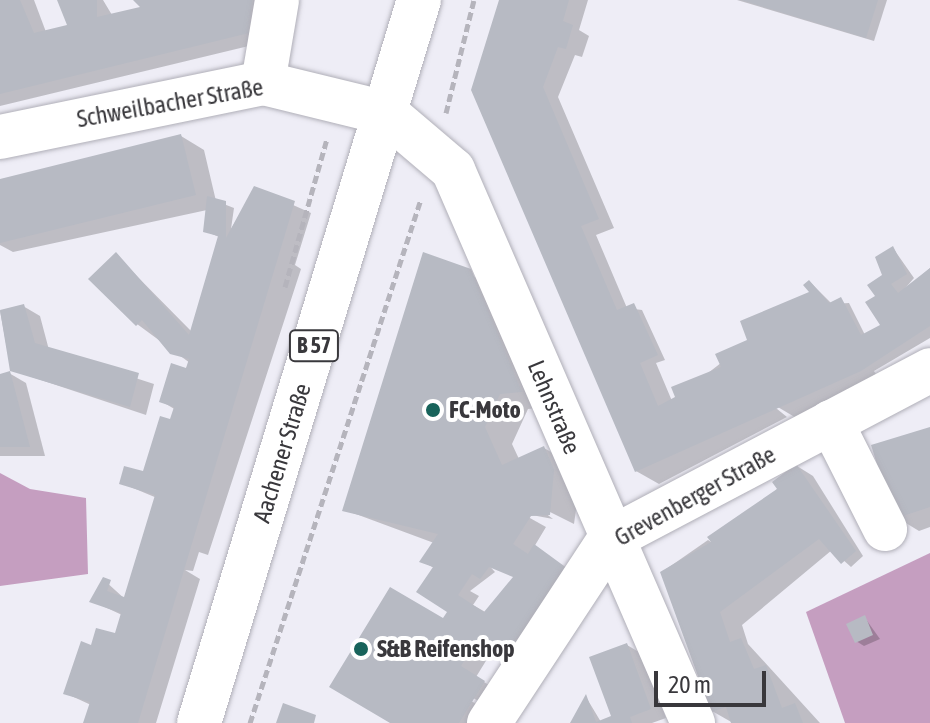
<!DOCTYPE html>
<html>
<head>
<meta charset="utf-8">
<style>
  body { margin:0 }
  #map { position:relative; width:930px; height:723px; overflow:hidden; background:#eeedf6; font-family:"Asap Condensed",sans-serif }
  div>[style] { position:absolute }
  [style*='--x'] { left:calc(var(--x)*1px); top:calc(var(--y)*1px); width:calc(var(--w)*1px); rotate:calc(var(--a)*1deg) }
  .forest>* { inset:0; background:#c59ec0 }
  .shadow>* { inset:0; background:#0003 }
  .building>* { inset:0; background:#b7bac3 }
  .path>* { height:5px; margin-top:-2.5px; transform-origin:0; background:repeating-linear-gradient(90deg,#b5b4bc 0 8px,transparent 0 12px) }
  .roads { filter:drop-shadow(0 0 2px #b0afb8) drop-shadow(0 0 2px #b0afb8) }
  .minor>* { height:44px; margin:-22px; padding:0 22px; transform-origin:22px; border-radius:22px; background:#fff }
  .major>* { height:44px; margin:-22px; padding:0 22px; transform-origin:22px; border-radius:22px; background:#fff }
  .dots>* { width:22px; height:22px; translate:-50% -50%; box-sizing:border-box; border:4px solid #fff; border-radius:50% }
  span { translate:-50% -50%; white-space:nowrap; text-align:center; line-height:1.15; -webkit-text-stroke:8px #fff; paint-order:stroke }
  .shield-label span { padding:2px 6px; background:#fff; border:2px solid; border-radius:6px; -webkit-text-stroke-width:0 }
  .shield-label { font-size:22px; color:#39383c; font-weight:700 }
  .street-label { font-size:24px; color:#39383c }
  .poi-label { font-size:24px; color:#39383c; font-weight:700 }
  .left { translate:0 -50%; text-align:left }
  .scale { position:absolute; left:654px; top:671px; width:112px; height:36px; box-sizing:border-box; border:4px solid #39383c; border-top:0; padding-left:10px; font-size:24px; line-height:28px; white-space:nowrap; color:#39383c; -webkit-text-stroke:6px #fff; paint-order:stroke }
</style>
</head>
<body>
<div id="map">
  <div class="forest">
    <div style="clip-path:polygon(0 473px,30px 489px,86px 498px,88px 574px,0 586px)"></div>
    <div style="clip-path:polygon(930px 553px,930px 723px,845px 723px,806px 612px)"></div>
  </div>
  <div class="shadow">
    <div style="clip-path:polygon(0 0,34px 0,46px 32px,69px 26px,59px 0,103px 0,112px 15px,143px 8px,139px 0,269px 0,265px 42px,0 106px)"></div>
    <div style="clip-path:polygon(501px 0,588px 0,579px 30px,589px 36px,582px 57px,575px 55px,558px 97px,614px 228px,596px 235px,627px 308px,642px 310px,665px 360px,656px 363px,672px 401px,811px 293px,810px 282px,832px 304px,849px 303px,865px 335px,883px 326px,877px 297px,893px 248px,914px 278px,901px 293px,930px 268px,930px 338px,874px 371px,882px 384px,798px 419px,766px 400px,787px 417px,659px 484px,636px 471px)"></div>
    <div style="clip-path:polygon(737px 0,887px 0,874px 41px)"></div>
    <div style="clip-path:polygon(181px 136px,204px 150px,216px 201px,234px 208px,231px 229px,255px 188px,311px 213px,295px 265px,301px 269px,208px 555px,199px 552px,193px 571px,185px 570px,200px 579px,156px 723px,85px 723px,91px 705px,65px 693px,116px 636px,122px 615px,92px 601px,104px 580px,126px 600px,157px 498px,121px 483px,145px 474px,176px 410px,161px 401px,190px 363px,137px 324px,116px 255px,192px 332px,224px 239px,205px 231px,207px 210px,13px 252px,0 245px,0 181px)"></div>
    <div style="clip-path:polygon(evenodd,424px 254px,499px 288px,549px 407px,528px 409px,512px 444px,519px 459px,544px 448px,572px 464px,579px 489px,574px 524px,532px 503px,553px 519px,521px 513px,546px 527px,534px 547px,589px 584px,523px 659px,497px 643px,476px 677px,500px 692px,487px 710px,500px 718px,497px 723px,394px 723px,332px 686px,391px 589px,444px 620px,450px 612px,419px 592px,434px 568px,422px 561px,434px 543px,345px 510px,424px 254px,485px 561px,516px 577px,487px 613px,473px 605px,479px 596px,470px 591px,495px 572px,485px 561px,424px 254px,415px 662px,483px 704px,481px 707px,413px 665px,415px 662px)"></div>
    <div style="clip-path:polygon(23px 306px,40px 316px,49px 350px,154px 384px,146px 415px,11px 370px,0 311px)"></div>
    <div style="clip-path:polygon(9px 373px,26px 383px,45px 456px,0 456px,0 376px)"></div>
    <div style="clip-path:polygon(930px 429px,930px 527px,919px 531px,896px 517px)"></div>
    <div style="clip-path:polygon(797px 466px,813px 476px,863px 556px,851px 567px,832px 550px,742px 625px,748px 644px,820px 723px,733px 723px,712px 711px,662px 572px,708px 540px,724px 550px)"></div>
    <div style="clip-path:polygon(865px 618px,880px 639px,864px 646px,856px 641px)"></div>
    <div style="clip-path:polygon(627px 645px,644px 655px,666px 718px,652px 723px,573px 723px,586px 697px,601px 722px,611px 718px)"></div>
  </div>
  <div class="building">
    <div style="clip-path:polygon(0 0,20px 0,34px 33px,67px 25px,57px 0,97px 0,97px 17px,140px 7px,133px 0,252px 0,249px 33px,0 94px)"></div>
    <div style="clip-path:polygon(499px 0,569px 0,563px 21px,573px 25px,566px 49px,558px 47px,543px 87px,599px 219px,581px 226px,617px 310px,634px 303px,658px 355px,640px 363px,658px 406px,675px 397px,671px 387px,721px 367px,715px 354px,747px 340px,740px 321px,809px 292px,803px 285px,809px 280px,829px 303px,841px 297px,861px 335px,880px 325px,865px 302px,875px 296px,867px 285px,882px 275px,875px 257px,893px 246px,907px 274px,891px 284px,898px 293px,930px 268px,930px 326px,861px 371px,635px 472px,471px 90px)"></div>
    <div style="clip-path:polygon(741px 0,878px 0,866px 38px)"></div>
    <div style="clip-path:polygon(181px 134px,196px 195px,0 243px,0 179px)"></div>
    <div style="clip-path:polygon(254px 186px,295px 201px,138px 723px,83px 723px,90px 702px,63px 694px,81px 641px,91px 645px,96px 628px,115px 633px,121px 613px,89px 602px,103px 577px,111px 580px,107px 591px,124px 597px,155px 495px,119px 484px,124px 466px,143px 471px,160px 416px,170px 419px,174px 407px,159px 402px,171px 363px,186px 368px,189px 359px,170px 354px,142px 320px,136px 326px,88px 279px,116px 252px,189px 335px,218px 236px,203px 232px,207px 196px,226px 201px,226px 238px)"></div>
    <div style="clip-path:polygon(evenodd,423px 252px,471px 269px,522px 392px,500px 394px,485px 427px,502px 465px,544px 446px,554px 470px,550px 515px,531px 516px,513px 544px,528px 554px,534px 544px,575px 574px,506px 651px,480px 635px,461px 666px,485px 681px,459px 723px,390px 723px,329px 687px,390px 587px,443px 618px,447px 612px,416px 592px,433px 567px,419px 562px,438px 534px,342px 511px,423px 252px,489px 567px,513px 577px,484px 612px,458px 595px,472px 574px,480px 579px,489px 567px)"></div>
    <div style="clip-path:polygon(24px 304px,35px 343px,139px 373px,130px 407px,10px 371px,0 310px)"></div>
    <div style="clip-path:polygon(10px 371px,30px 447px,0 447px,0 374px)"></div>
    <div style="clip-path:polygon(930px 427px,930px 507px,894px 519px,871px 445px)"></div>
    <div style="clip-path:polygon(796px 464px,856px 551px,841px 564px,819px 539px,720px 612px,730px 642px,741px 638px,754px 669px,766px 665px,782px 708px,795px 703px,803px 723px,731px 723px,726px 707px,711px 712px,660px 572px,711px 542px,707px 537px,777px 489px,772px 482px)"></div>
    <div style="clip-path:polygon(865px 615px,873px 635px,855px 643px,846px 624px)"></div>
    <div style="clip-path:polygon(627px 643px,651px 709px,630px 717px,632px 723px,570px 723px,586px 694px,596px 722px,611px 716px,589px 657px)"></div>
    <div style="clip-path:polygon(283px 703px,316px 715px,314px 723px,276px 723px)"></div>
  </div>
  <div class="path">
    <div style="--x:446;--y:113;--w:116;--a:-76.1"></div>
    <div style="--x:285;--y:287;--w:154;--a:-74.2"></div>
    <div style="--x:250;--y:723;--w:551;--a:-71.93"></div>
  </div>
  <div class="roads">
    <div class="minor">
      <div style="--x:263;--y:83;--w:84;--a:-80.4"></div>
      <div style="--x:386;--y:113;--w:88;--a:40.4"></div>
      <div style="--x:453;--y:170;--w:603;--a:66.54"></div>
      <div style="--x:831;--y:422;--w:120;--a:63.2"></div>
      <div style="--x:489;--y:723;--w:220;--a:-56.7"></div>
      <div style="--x:610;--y:539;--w:362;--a:-27.8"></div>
    </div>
    <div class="major">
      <div style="--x:0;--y:137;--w:268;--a:-11.6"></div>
      <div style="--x:263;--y:83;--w:127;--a:13.7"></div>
      <div style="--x:199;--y:723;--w:756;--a:-73.08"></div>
    </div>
  </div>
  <div class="dots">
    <div style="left:433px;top:410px;background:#18635b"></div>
    <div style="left:361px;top:649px;background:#18635b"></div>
  </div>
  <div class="shield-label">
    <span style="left:314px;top:346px">B 57</span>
  </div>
  <div class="street-label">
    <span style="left:170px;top:103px;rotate:-10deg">Schweilbacher Straße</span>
    <span style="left:554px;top:407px;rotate:67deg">Lehnstraße</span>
    <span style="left:282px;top:453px;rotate:-73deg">Aachener Straße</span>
    <span style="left:695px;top:496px;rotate:-29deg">Grevenberger Straße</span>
  </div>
  <div class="poi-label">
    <span class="left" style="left:449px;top:410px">FC-Moto</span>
    <span class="left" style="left:377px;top:649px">S&amp;B Reifenshop</span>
  </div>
  <div class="scale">20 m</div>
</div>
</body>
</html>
